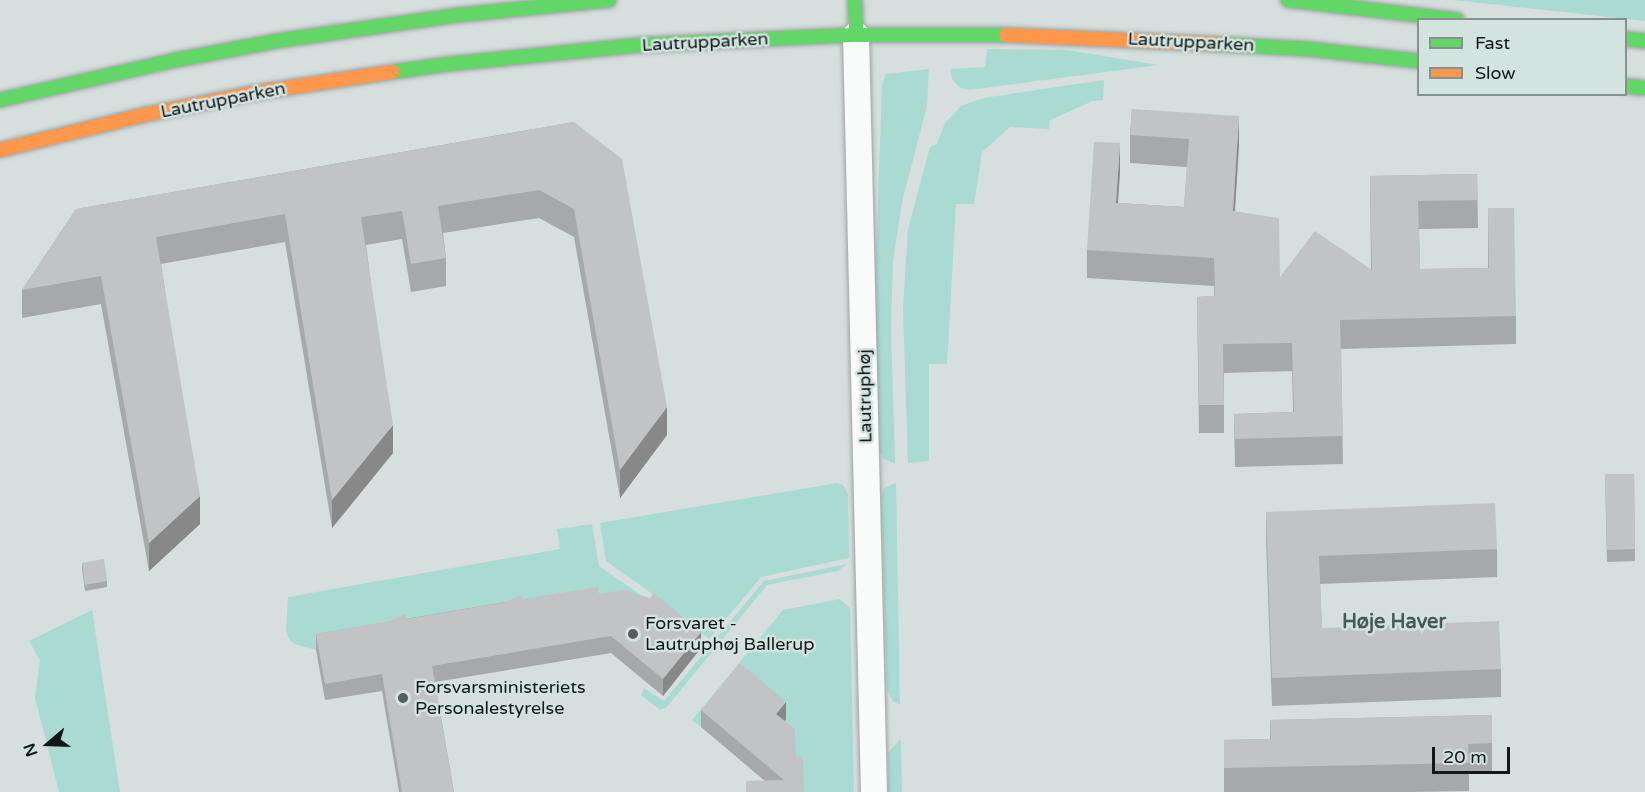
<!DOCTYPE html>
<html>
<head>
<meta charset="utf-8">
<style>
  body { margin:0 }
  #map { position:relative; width:1645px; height:792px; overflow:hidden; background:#d6dfdd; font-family:"Varela Round",sans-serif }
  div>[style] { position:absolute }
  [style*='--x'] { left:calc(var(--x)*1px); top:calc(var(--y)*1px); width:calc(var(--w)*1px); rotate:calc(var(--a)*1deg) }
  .green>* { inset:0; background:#a9dbd3 }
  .roads { filter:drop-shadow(0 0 2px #9da4a2) drop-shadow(0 0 2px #9da4a2) }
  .street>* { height:26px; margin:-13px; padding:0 13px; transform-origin:13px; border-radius:13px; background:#f9fafa }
  .fast>* { height:14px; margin:-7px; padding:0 7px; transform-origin:7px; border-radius:7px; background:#63d668 }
  .slow>* { height:14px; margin:-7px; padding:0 7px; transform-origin:7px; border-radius:7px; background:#ff974d }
  .wall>* { inset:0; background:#a7a8a9 }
  .shaded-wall>* { inset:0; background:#888889 }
  .building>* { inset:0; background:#c2c3c4 }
  .dots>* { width:16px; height:16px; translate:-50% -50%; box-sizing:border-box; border:3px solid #d2e3e0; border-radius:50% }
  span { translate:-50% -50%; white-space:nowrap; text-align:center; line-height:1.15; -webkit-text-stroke:5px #d2e3e0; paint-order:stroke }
  .street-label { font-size:18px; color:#131817 }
  .poi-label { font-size:18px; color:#131817 }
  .left { translate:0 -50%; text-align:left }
  .neighbourhood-label { font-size:20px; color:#4b5956; font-weight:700 }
  .legend { position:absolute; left:1417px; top:18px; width:210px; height:78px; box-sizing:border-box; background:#d2e3e0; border:2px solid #869290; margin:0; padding:8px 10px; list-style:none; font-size:18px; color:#131817 }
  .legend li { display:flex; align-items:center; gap:12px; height:30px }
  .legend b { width:30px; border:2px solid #869290 }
  .north { position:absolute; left:18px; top:714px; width:60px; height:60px; -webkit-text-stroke:4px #d2e3e0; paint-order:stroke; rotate:251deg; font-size:16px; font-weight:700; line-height:24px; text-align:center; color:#131817 }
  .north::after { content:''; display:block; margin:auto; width:21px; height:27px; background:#131817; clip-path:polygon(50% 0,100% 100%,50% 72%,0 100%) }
  .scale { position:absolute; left:1432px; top:747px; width:78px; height:27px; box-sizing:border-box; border:3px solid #131817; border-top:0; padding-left:8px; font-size:18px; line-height:21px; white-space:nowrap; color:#131817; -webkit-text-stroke:4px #d2e3e0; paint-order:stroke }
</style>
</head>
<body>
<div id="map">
  <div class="green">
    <div style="clip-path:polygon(1453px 0,1645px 0,1645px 21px)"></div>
    <div style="clip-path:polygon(987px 49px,1067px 50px,1159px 65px,969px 90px,960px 88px,952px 79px,950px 69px,985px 67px)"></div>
    <div style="clip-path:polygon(929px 69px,927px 106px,902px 202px,893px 261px,891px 329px,895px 464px,884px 459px,879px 450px,875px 285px,882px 85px,886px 74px)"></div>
    <div style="clip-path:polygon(1104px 80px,1103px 100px,1093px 101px,1050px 120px,1049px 129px,1010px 127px,982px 152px,974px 204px,956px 204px,947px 364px,929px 364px,929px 461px,908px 463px,903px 309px,908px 229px,930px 147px,937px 144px,945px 123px,961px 106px,983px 98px)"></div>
    <div style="clip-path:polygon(837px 483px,843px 485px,848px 494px,849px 558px,761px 577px,709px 639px,643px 587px,606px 561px,600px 523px)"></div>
    <div style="clip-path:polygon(896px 483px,900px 705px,893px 701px,887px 690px,881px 497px,884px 488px)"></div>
    <div style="clip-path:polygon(592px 524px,599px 566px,641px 595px,316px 650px,294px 644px,289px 639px,286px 631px,288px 597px,560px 549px,557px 529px)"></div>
    <div style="clip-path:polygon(847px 564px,838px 571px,767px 585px,666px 708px,660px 710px,641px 695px,644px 688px,664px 701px,764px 581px)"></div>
    <div style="clip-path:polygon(840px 599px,850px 608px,854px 792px,803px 792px,739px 680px,701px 727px,692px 720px,783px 610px)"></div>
    <div style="clip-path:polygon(92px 610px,120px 792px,59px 792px,35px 698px,40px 660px,29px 641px)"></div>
    <div style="clip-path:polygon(901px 738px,902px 792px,888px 792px,888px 753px)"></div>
  </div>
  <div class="roads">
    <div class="street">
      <div style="--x:856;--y:35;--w:757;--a:88.64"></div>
    </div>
    <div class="fast">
      <div style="--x:855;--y:0;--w:35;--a:88"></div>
      <div style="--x:1288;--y:0;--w:170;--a:6.7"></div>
      <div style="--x:1626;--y:39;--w:19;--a:6"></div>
      <div style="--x:1215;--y:44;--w:93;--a:3.1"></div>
      <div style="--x:1308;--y:49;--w:111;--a:6.2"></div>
      <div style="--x:392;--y:72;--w:58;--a:-8"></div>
      <div style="--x:449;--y:64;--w:192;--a:-5.7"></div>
      <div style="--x:640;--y:45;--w:216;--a:-2.7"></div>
      <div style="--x:856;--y:35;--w:150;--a:0"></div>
      <div style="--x:1626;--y:86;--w:19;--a:6"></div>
      <div style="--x:0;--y:100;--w:186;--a:-12.8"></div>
      <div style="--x:181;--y:59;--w:104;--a:-10.6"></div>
      <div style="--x:283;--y:40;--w:178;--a:-8.1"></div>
      <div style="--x:459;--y:15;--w:151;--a:-5.7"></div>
    </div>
    <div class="slow">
      <div style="--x:1006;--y:35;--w:209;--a:2.5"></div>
      <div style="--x:0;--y:150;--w:152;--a:-13.7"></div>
      <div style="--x:148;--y:114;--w:107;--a:-11.3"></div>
      <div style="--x:253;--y:93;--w:141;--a:-8.6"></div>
    </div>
  </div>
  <div class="wall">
    <div style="clip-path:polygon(1132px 109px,1239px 144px,1235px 212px,1280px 277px,1371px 270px,1370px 176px,1477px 174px,1478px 228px,1419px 229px,1420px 269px,1488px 268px,1488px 208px,1516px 316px,1516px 344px,1341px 349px,1343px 464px,1235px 467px,1234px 414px,1293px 412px,1292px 371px,1224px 373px,1224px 433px,1199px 433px,1197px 297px,1214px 296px,1214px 286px,1087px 278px,1087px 250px,1120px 171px,1118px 203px,1184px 207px,1187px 167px,1130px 163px,1130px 135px)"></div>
    <div style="clip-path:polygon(574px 122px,667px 435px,620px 498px,574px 237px,539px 218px,443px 233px,446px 258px,446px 286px,411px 292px,402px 239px,366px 245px,393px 453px,332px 528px,285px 242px,161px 264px,200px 524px,149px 571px,101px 304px,22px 318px,22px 290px,76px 209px)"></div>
    <div style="clip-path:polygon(1605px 474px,1634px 474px,1635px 561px,1607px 562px)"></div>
    <div style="clip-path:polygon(1266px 512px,1497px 549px,1497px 577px,1320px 584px,1322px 628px,1501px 669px,1501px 697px,1272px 706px,1266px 540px)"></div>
    <div style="clip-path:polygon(82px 563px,107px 581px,107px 587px,85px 591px,82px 569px)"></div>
    <div style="clip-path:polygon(599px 594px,701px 648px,663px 696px,611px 653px,435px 682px,454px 792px,399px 792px,382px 691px,325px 700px,316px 650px,316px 634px,523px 599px)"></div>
    <div style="clip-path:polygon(701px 710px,786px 719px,785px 721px,796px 757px,804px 792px,765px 781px,701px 727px)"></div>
    <div style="clip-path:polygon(1492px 715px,1492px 771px,1469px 772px,1469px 791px,1410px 792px,1224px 792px,1224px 740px,1270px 739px,1270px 720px)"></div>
  </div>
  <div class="shaded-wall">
    <div style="clip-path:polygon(1239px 116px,1239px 144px,1233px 239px,1233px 211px)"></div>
    <div style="clip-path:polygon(1120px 143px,1120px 171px,1116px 231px,1116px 203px)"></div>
    <div style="clip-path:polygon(667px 407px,667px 435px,620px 498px,620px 470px)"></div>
    <div style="clip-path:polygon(393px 425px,393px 453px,332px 528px,332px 500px)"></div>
    <div style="clip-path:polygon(200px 496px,200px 524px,149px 571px,149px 543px)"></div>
    <div style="clip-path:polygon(701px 632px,701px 648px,663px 696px,663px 679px)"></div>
    <div style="clip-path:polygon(786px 702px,786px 719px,776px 731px,776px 714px)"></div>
  </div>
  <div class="building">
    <div style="clip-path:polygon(1132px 109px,1239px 116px,1233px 211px,1279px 218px,1280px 277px,1315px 231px,1372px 270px,1370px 176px,1477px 174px,1478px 200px,1418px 201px,1420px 269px,1489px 268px,1488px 208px,1514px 208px,1516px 316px,1340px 320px,1343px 436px,1235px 439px,1234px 414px,1294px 412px,1292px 343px,1223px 344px,1224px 405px,1199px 405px,1197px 297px,1215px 296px,1214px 258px,1087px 250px,1094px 142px,1120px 143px,1116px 203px,1184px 207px,1189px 139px,1130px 135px)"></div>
    <div style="clip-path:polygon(574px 122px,622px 159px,667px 407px,620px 470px,574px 209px,539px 190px,438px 206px,446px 258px,411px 264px,402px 211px,361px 217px,393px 425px,332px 500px,285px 214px,156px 237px,200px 496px,149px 543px,101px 276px,22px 290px,76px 209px)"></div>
    <div style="clip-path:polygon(1605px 474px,1634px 474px,1635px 549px,1607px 550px)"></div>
    <div style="clip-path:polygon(1495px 503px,1497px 549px,1319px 556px,1322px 628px,1499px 621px,1501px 669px,1272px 678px,1266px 512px)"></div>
    <div style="clip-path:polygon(104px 559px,107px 581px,85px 585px,82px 563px)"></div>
    <div style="clip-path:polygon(598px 587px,599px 594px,623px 590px,650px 598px,654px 593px,701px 632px,663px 679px,611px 636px,432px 666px,454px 792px,402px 792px,382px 674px,325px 684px,316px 634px,390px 621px,405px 614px,407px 619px,506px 602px,521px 595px,523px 599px)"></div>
    <div style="clip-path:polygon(740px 663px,786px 702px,776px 714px,795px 729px,796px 757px,803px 756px,804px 792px,746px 792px,746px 781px,784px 780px,701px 710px)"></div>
    <div style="clip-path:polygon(1492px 715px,1492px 743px,1468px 744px,1469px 763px,1224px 768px,1224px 740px,1271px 739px,1270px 720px)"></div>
  </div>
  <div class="dots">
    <div style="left:633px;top:634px;background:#575e5c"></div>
    <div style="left:403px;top:698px;background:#575e5c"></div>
  </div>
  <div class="street-label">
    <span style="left:705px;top:42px;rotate:-3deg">Lautrupparken</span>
    <span style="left:1191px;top:42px;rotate:3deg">Lautrupparken</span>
    <span style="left:223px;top:100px;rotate:-11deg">Lautrupparken</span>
    <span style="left:865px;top:396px;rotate:-91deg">Lautruphøj</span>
  </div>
  <div class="poi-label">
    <span class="left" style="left:645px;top:634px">Forsvaret -<br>Lautruphøj Ballerup</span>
    <span class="left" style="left:415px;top:698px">Forsvarsministeriets<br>Personalestyrelse</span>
  </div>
  <div class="neighbourhood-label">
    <span style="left:1394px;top:622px">Høje Haver</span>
  </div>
  <ul class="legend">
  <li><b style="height:8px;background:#63d668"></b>Fast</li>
  <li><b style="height:8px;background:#ff974d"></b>Slow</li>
  </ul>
  <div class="north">N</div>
  <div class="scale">20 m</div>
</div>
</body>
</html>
